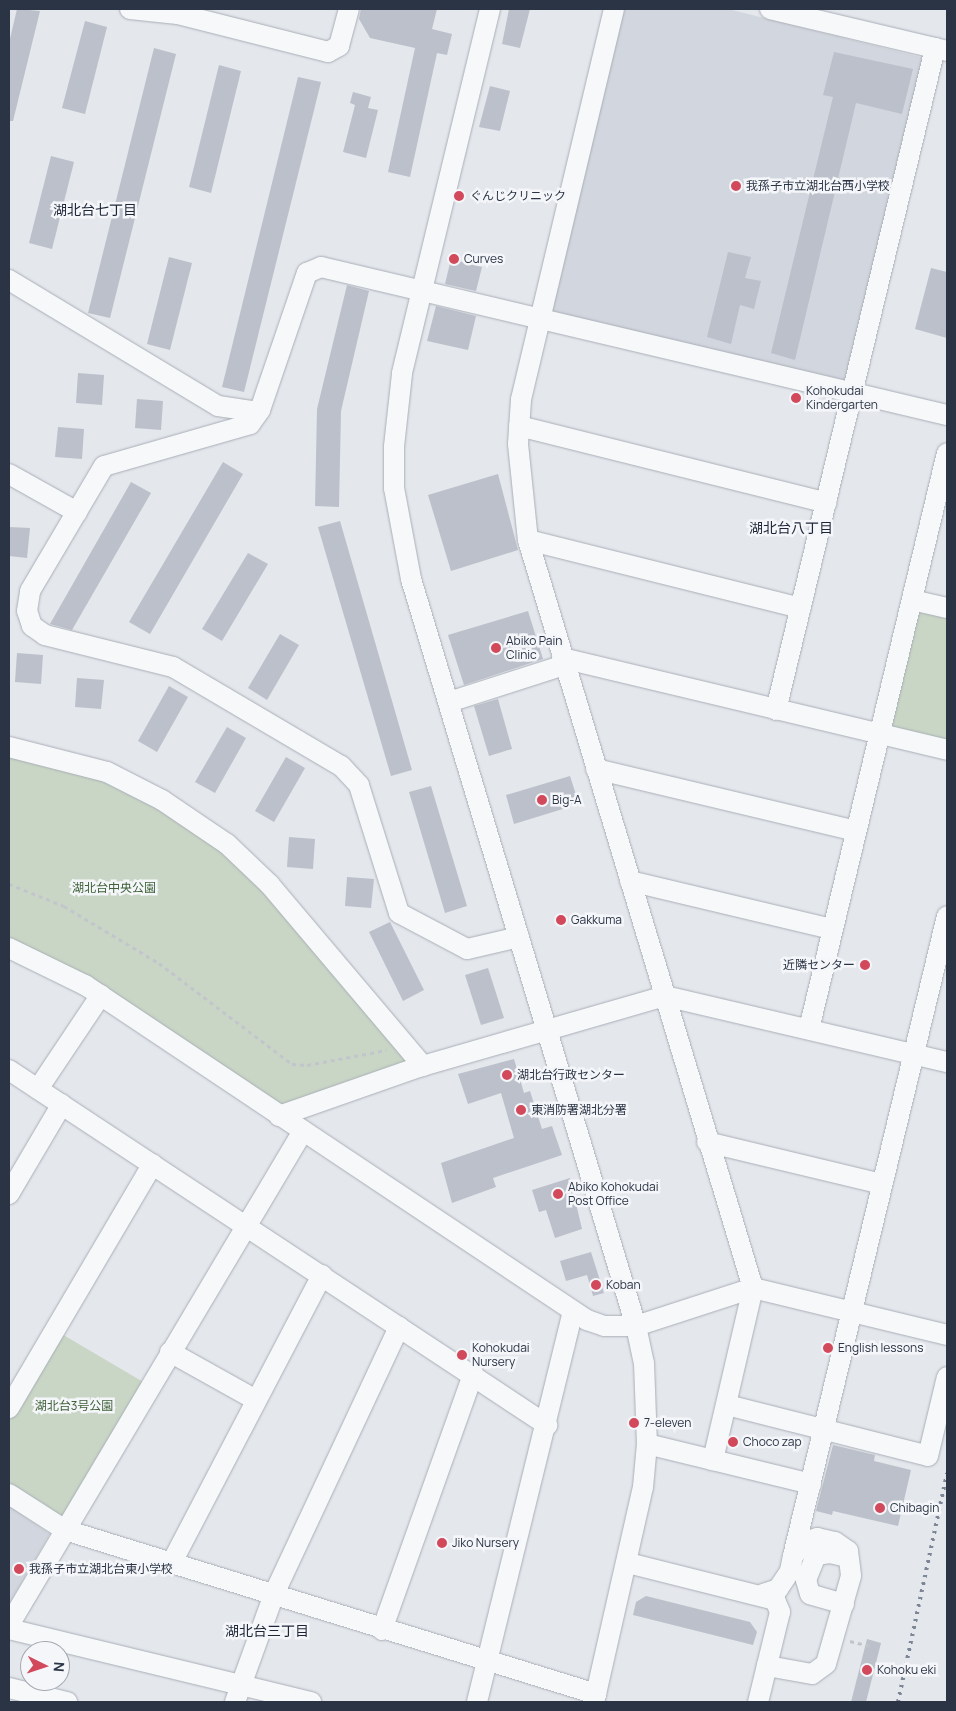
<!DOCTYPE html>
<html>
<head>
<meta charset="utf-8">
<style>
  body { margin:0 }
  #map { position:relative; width:956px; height:1711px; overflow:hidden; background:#e4e7ec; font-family:Manrope,"Noto Sans JP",sans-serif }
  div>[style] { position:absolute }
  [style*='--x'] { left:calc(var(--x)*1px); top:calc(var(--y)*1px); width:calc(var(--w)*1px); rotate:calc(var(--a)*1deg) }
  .built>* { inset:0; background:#d2d6de }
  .green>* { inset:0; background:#c9d6c5 }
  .building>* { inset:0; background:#bbc0ca }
  .path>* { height:2.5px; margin-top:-1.25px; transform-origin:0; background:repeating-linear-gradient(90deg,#c2c5cb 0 4px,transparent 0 8px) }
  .roads { filter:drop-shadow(0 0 1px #a9aeb7) drop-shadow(0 0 1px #a9aeb7) }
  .minor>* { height:20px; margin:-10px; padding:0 10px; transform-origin:10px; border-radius:10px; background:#f7f8fa }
  .rail>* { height:4px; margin-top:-2px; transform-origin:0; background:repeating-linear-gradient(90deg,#7d8696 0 2.5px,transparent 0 7.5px) }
  .dots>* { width:14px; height:14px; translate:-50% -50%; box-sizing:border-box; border:2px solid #f4f6f9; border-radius:50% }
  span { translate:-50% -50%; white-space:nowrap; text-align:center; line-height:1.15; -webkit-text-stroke:5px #f4f6f9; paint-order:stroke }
  .poi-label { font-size:12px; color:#2b3445 }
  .left { translate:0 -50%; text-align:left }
  .right { translate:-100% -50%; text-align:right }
  .park-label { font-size:12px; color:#3f6138 }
  .neighbourhood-label { font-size:14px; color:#1d2536 }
  .frame { position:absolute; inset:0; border:10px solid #2b3445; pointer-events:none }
  .north { position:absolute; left:20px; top:1641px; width:50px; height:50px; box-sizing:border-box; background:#f4f6f9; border:1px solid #a4a8b1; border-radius:50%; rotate:94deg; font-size:14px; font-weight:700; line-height:20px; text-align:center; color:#2b3445 }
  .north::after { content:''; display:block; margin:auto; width:18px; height:22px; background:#d1495b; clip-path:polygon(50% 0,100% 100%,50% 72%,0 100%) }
</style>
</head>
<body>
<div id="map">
  <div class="built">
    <div style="clip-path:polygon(620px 9px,728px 9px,924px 58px,846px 384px,547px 314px)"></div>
    <div style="clip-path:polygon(9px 1506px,50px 1534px,9px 1604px)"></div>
  </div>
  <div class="green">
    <div style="clip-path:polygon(912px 600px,947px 608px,947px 750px,880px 734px)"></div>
    <div style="clip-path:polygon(9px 747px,80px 764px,197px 821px,423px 1066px,279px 1116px,9px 948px)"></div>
    <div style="clip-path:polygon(55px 1330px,150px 1386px,65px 1530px,9px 1494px,9px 1408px)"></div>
  </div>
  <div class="building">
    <div style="clip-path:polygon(17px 9px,40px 11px,13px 121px,9px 121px,9px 43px)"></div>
    <div style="clip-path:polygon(361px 9px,437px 9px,432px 29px,452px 34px,447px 55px,437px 53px,410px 177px,388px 172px,415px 48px,370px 38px,359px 19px)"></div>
    <div style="clip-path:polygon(509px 9px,530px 9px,520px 48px,502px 44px)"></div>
    <div style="clip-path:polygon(85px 21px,107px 27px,85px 114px,62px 108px)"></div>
    <div style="clip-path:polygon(154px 48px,176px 54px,110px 318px,88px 313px)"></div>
    <div style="clip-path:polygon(834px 52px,913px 69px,902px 114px,856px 103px,795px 360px,771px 353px,833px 97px,823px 95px)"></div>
    <div style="clip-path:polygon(219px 65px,241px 71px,211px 193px,189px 187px)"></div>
    <div style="clip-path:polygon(298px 77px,321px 82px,244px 392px,222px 387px)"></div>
    <div style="clip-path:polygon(490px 86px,510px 91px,500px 131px,479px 127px)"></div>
    <div style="clip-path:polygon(353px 92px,371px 97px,368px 108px,378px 110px,366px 158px,343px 152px,355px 105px,350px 103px)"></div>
    <div style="clip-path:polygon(51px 156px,74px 162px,52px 249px,29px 243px)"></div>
    <div style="clip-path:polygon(728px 252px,751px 257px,745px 278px,761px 281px,754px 309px,740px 305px,731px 344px,707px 337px)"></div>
    <div style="clip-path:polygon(169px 257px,192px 263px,170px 350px,147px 344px)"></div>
    <div style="clip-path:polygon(451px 259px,482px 267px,476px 291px,445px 284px)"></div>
    <div style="clip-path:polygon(931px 268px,947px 272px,947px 338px,915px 329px)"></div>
    <div style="clip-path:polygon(347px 285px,369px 291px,341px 411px,339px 507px,315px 506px,317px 409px)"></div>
    <div style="clip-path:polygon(436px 306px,476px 316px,468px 350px,427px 341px)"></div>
    <div style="clip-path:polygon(78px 373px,104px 375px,102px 405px,76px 403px)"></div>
    <div style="clip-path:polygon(137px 399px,163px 401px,161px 430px,135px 428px)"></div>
    <div style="clip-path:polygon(58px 427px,84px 429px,82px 459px,55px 457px)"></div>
    <div style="clip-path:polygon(223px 462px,243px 474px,150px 634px,129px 622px)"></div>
    <div style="clip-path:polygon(498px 474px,518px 550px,451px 571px,428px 495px)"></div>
    <div style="clip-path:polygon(131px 482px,151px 493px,72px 630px,50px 624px)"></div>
    <div style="clip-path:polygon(340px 521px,412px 770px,391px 776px,318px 527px)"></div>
    <div style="clip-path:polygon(9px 527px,30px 528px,27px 558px,9px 556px)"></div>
    <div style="clip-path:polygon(248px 553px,268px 564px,222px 641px,202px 629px)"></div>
    <div style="clip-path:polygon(528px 611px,543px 659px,464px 685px,448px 635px)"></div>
    <div style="clip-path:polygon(280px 634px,299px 645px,267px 700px,248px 688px)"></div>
    <div style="clip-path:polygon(17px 653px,43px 655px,41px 684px,15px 682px)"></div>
    <div style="clip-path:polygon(77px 678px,104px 680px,101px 709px,75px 707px)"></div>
    <div style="clip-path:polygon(169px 686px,188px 697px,157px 752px,138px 741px)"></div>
    <div style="clip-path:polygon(498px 699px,512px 749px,489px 756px,474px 706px)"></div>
    <div style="clip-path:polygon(227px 727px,246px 738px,215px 793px,195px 782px)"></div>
    <div style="clip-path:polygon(286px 757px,305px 768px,274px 822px,255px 811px)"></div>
    <div style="clip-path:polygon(570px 776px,579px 804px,514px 824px,506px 795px)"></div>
    <div style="clip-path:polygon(431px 786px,467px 906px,445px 913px,409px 792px)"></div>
    <div style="clip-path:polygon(289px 837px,315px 839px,313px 869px,287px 867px)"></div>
    <div style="clip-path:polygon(347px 877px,374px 879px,371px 908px,345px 906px)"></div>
    <div style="clip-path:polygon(390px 922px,424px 990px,403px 1001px,369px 932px)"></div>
    <div style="clip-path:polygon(488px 968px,504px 1018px,481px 1025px,465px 975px)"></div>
    <div style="clip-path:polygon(514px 1059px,524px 1093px,530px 1091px,542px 1129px,552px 1126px,562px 1155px,493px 1178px,496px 1187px,452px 1203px,441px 1163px,514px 1138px,501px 1093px,468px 1104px,458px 1074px)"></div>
    <div style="clip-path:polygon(570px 1178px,582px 1229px,555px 1238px,546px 1210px,539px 1212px,532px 1190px)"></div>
    <div style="clip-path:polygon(591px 1252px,604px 1293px,593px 1296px,587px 1275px,566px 1281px,560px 1261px)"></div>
    <div style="clip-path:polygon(833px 1445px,875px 1455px,874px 1461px,911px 1470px,898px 1526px,833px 1511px,832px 1515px,816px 1511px)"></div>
    <div style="clip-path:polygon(646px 1596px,750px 1622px,757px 1632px,753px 1645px,633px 1615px,636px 1602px)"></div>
    <div style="clip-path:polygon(867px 1639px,881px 1643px,866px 1702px,851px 1702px)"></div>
  </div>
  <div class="path">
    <div style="--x:9;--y:884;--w:59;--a:21.8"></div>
    <div style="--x:64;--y:906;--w:111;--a:31"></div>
    <div style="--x:159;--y:963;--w:167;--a:37.2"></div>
    <div style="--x:292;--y:1064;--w:15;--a:4"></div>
    <div style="--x:307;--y:1065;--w:81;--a:-10.6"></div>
    <div style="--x:850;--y:1641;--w:21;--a:14"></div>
  </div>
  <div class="roads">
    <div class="minor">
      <div style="--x:130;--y:9;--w:48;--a:5.9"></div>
      <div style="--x:178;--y:14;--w:155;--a:14.2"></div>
      <div style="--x:328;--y:52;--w:13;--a:-29"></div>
      <div style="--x:339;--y:46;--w:38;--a:-75"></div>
      <div style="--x:490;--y:9;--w:375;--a:103.6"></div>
      <div style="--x:402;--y:374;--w:72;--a:96.3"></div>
      <div style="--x:394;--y:446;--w:42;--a:90"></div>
      <div style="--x:394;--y:488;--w:93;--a:79.4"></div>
      <div style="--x:411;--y:579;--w:780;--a:73.24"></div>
      <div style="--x:636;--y:1326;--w:38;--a:78"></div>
      <div style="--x:644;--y:1363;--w:81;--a:87.9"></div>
      <div style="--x:647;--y:1444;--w:43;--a:95.3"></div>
      <div style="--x:643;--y:1487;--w:221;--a:102.8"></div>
      <div style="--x:614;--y:9;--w:402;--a:103.4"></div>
      <div style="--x:521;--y:400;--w:44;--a:93.9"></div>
      <div style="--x:518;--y:444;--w:97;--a:84.1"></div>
      <div style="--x:528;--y:540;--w:781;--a:73.26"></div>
      <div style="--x:753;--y:1288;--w:177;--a:103.1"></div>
      <div style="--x:770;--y:9;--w:182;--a:13.3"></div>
      <div style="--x:9;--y:280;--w:244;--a:31.1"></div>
      <div style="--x:218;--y:406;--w:40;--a:8.5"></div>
      <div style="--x:519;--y:426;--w:317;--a:14"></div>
      <div style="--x:9;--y:474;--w:78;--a:29.2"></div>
      <div style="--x:528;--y:540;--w:281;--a:14"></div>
      <div style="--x:912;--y:600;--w:36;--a:13"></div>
      <div style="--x:562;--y:658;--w:396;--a:13.4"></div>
      <div style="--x:449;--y:702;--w:121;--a:-17.8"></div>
      <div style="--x:776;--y:710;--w:681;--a:-76.49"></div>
      <div style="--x:9;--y:747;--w:101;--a:14.3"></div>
      <div style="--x:107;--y:772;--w:62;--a:27"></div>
      <div style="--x:162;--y:800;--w:78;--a:34.1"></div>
      <div style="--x:227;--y:844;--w:59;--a:43.6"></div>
      <div style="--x:270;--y:885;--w:237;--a:49.8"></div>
      <div style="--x:596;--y:769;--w:267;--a:13.4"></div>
      <div style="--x:630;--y:881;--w:208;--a:13.4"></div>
      <div style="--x:519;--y:937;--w:53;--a:167"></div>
      <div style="--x:467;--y:949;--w:77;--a:-152.1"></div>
      <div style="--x:399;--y:913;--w:134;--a:-107.4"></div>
      <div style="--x:359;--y:785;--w:26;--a:-133"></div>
      <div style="--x:341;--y:766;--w:195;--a:-149.5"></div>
      <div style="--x:173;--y:667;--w:132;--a:-166"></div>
      <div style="--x:45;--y:635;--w:16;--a:-145"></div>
      <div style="--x:32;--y:626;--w:16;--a:-108"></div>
      <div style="--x:27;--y:611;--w:20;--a:-81"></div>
      <div style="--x:30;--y:591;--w:145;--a:-59.4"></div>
      <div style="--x:104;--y:466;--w:152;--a:-16"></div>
      <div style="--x:250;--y:424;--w:17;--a:-54"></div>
      <div style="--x:260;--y:410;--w:145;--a:-71.1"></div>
      <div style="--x:307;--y:273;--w:15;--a:-23"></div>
      <div style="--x:321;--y:267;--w:643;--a:13.3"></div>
      <div style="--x:9;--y:948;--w:85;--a:26"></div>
      <div style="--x:85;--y:985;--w:604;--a:33.72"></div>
      <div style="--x:587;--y:1320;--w:18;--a:19"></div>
      <div style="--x:604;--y:1326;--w:32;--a:0"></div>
      <div style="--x:636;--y:1326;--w:123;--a:-18"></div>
      <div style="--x:753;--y:1288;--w:200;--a:13.6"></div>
      <div style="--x:809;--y:1029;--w:592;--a:-76.53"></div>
      <div style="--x:9;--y:1070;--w:645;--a:33.42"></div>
      <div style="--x:38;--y:1089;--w:113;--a:-56.2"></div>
      <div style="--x:279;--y:1116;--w:148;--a:-19.3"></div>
      <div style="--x:419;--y:1067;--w:256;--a:-16.1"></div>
      <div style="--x:665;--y:996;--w:290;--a:13.2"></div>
      <div style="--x:707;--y:1142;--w:180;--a:13.5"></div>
      <div style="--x:9;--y:1194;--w:104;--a:-59.5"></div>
      <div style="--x:170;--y:1352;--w:98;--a:29.2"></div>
      <div style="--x:727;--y:1405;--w:207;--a:14.2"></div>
      <div style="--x:928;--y:1456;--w:81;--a:-76.5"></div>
      <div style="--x:9;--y:1408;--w:283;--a:-59.5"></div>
      <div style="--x:647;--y:1444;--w:169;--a:13.7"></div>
      <div style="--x:9;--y:1494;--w:67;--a:32.7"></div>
      <div style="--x:65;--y:1530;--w:556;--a:17.16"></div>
      <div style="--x:793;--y:1556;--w:658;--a:-76.47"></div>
      <div style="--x:628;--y:1563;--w:152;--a:14.1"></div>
      <div style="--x:775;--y:1600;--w:13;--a:67"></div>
      <div style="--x:780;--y:1612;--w:93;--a:103.7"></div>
      <div style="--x:171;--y:1564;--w:326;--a:-62.4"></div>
      <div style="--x:763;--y:1594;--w:16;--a:-18"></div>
      <div style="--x:778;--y:1589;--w:22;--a:-56"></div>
      <div style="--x:790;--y:1571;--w:15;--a:-79"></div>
      <div style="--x:793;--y:1556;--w:18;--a:-49"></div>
      <div style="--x:805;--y:1542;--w:13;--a:-18"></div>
      <div style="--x:817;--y:1538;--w:18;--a:13"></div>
      <div style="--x:835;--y:1542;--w:16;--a:35"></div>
      <div style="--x:848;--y:1551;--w:25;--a:83"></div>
      <div style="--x:851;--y:1576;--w:91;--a:105.9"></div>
      <div style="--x:826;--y:1664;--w:17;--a:144"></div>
      <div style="--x:812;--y:1674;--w:46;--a:-169.9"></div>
      <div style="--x:844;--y:1604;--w:35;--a:-164"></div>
      <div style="--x:810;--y:1594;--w:15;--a:-106"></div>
      <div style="--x:806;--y:1580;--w:27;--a:-68"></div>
      <div style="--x:816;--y:1555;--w:14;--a:-8"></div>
      <div style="--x:830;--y:1553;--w:17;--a:13"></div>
      <div style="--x:9;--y:1625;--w:575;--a:-59.24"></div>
      <div style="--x:9;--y:1629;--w:311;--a:13.6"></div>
      <div style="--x:382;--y:1630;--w:272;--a:-70.4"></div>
      <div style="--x:9;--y:1688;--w:60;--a:13.6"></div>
      <div style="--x:235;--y:1702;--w:115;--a:-70.1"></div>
      <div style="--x:274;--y:1594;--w:295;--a:-64.9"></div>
      <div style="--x:477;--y:1702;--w:402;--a:-76.2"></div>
    </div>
  </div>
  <div class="rail">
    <div style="--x:898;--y:1702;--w:234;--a:-77.9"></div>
  </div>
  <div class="dots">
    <div style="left:736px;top:186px;background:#d1495b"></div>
    <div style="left:459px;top:196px;background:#d1495b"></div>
    <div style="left:454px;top:259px;background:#d1495b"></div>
    <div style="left:796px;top:398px;background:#d1495b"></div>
    <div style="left:496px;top:648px;background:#d1495b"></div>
    <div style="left:542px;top:800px;background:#d1495b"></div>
    <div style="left:561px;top:920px;background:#d1495b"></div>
    <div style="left:865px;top:965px;background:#d1495b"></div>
    <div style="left:507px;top:1075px;background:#d1495b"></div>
    <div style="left:521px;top:1110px;background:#d1495b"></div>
    <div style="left:558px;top:1194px;background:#d1495b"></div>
    <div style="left:596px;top:1285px;background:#d1495b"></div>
    <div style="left:828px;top:1348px;background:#d1495b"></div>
    <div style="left:462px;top:1355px;background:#d1495b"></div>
    <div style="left:634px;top:1423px;background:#d1495b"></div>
    <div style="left:733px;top:1442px;background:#d1495b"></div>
    <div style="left:880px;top:1508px;background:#d1495b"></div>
    <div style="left:442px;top:1543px;background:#d1495b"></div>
    <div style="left:19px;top:1569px;background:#d1495b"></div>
    <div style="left:867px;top:1670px;background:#d1495b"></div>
  </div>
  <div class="poi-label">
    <span class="left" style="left:746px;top:186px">我孫子市立湖北台西小学校</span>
    <span class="left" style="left:470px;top:196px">ぐんじクリニック</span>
    <span class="left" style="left:464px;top:259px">Curves</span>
    <span class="left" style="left:806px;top:398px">Kohokudai<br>Kindergarten</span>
    <span class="left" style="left:506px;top:648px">Abiko Pain<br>Clinic</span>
    <span class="left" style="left:552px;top:800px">Big-A</span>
    <span class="left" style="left:571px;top:920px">Gakkuma</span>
    <span class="right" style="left:855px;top:965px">近隣センター</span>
    <span class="left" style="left:517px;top:1075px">湖北台行政センター</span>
    <span class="left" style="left:531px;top:1110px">東消防署湖北分署</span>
    <span class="left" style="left:568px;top:1194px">Abiko Kohokudai<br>Post Office</span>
    <span class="left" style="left:606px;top:1285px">Koban</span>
    <span class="left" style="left:472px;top:1355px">Kohokudai<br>Nursery</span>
    <span class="left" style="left:838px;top:1348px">English lessons</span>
    <span class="left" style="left:644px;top:1423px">7-eleven</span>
    <span class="left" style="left:743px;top:1442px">Choco zap</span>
    <span class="left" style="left:890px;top:1508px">Chibagin</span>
    <span class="left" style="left:452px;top:1543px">Jiko Nursery</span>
    <span class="left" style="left:29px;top:1569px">我孫子市立湖北台東小学校</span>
    <span class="left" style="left:877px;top:1670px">Kohoku eki</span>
  </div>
  <div class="park-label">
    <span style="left:114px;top:888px">湖北台中央公園</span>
    <span style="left:74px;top:1406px">湖北台3号公園</span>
  </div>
  <div class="neighbourhood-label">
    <span style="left:95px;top:210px">湖北台七丁目</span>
    <span style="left:791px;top:528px">湖北台八丁目</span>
    <span style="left:267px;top:1631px">湖北台三丁目</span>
  </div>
  <div class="frame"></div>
  <div class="north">N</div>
</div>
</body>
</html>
